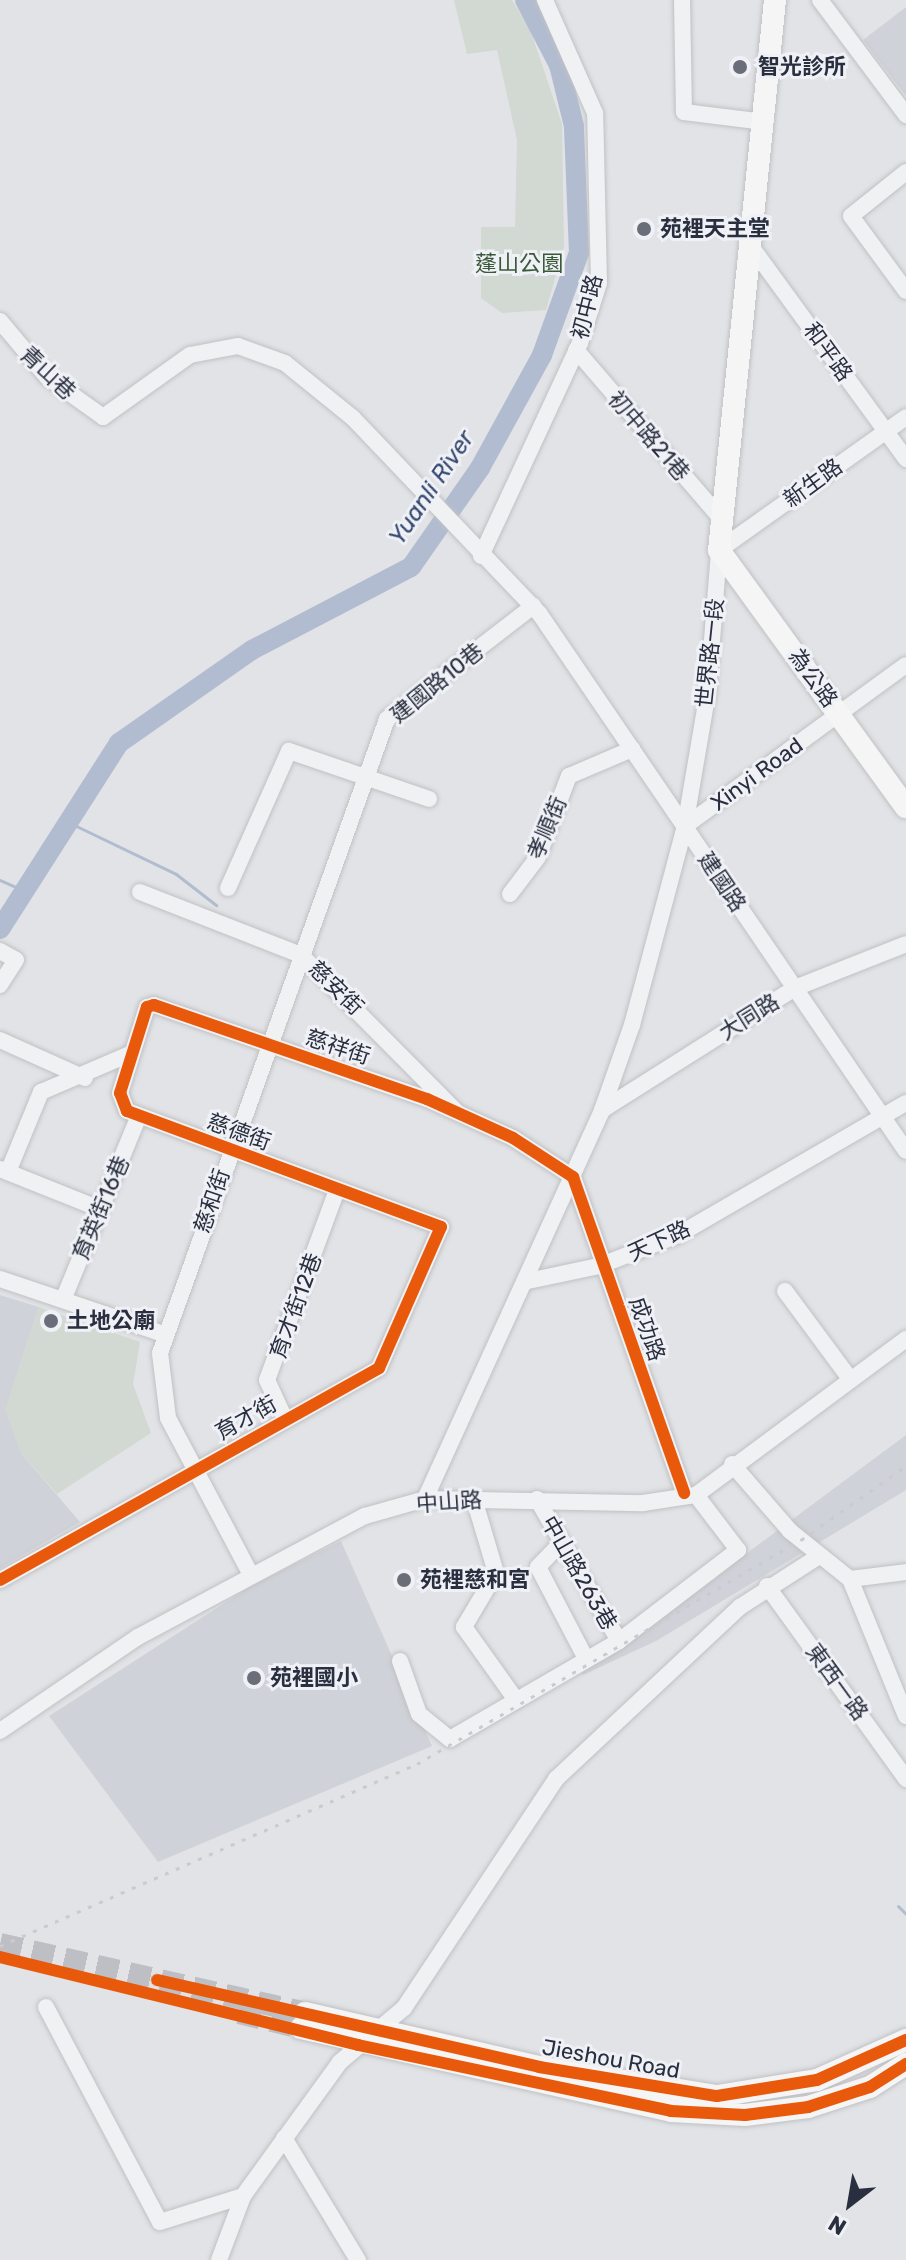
<!DOCTYPE html>
<html>
<head>
<meta charset="utf-8">
<style>
  body { margin:0 }
  #map { position:relative; width:906px; height:2260px; overflow:hidden; background:#e2e3e6; font-family:Rubik,"Noto Sans TC",sans-serif }
  div>[style] { position:absolute }
  [style*='--x'] { left:calc(var(--x)*1px); top:calc(var(--y)*1px); width:calc(var(--w)*1px); rotate:calc(var(--a)*1deg) }
  .built>* { inset:0; background:#d0d2d9 }
  .green>* { inset:0; background:#d1d9d2 }
  .stream>* { height:3px; margin:-1.5px; padding:0 1.5px; transform-origin:1.5px; border-radius:1.5px; background:#b2bcd0 }
  .river>* { height:20px; margin:-10px; padding:0 10px; transform-origin:10px; border-radius:10px; background:#b2bcd0 }
  .major-tunnel>* { height:22px; margin-top:-11px; transform-origin:0; background:repeating-linear-gradient(90deg,#bdbfc4 0 22px,transparent 0 33px) }
  .roads { filter:drop-shadow(0 0 2px #c0c1c4) drop-shadow(0 0 2px #c0c1c4) }
  .minor>* { height:16px; margin:-8px; padding:0 8px; transform-origin:8px; border-radius:8px; background:#f0f1f3 }
  .major>* { height:22px; margin:-11px; padding:0 11px; transform-origin:11px; border-radius:11px; background:#f5f5f6 }
  .rail>* { height:3px; margin-top:-1.5px; transform-origin:0; background:repeating-linear-gradient(90deg,#cacbce 0 4px,transparent 0 12px) }
  .cycleway>* { height:12px; margin:-6px; padding:0 6px; transform-origin:6px; border-radius:6px; background:#e8590c }
  .dots>* { width:22px; height:22px; translate:-50% -50%; box-sizing:border-box; border:4px solid #eff1f6; border-radius:50% }
  span { translate:-50% -50%; white-space:nowrap; text-align:center; line-height:1.15; -webkit-text-stroke:6px #eff1f6; paint-order:stroke }
  .poi-label { font-size:22px; color:#292f3e; font-weight:700 }
  .left { translate:0 -50%; text-align:left }
  .park-label { font-size:22px; color:#3a5937 }
  .street-label { font-size:22px; color:#292f3e }
  .water-label { font-size:24px; color:#364970; font-style:italic }
  .north { position:absolute; left:810px; top:2164px; width:80px; height:80px; -webkit-text-stroke:6px #eff1f6; paint-order:stroke; rotate:211deg; font-size:22px; font-weight:700; line-height:32px; text-align:center; color:#292f3e }
  .north::after { content:''; display:block; margin:auto; width:28px; height:36px; background:#292f3e; clip-path:polygon(50% 0,100% 100%,50% 72%,0 100%) }
</style>
</head>
<body>
<div id="map">
  <div class="built">
    <div style="clip-path:polygon(906px 7px,906px 96px,863px 40px)"></div>
    <div style="clip-path:polygon(0 1295px,42px 1308px,21px 1453px,80px 1522px,0 1568px)"></div>
    <div style="clip-path:polygon(906px 1435px,906px 1490px,656px 1641px,583px 1675px,578px 1666px,677px 1605px)"></div>
    <div style="clip-path:polygon(341px 1541px,432px 1746px,158px 1862px,49px 1716px,251px 1586px)"></div>
  </div>
  <div class="green">
    <div style="clip-path:polygon(454px 0,512px 0,531px 32px,562px 124px,564px 247px,546px 310px,502px 313px,481px 298px,481px 227px,515px 227px,517px 140px,497px 50px,467px 54px)"></div>
    <div style="clip-path:polygon(38px 1307px,140px 1342px,133px 1384px,151px 1433px,57px 1494px,21px 1453px,5px 1410px)"></div>
  </div>
  <div class="stream">
    <div style="--x:70;--y:823;--w:118;--a:25.7"></div>
    <div style="--x:176;--y:874;--w:51;--a:37.8"></div>
    <div style="--x:0;--y:880;--w:27;--a:24"></div>
    <div style="--x:898;--y:1906;--w:11;--a:45"></div>
  </div>
  <div class="river">
    <div style="--x:0;--y:929;--w:221;--a:-57.4"></div>
    <div style="--x:119;--y:743;--w:162;--a:-35"></div>
    <div style="--x:252;--y:650;--w:179;--a:-27.6"></div>
    <div style="--x:411;--y:567;--w:121;--a:-55.1"></div>
    <div style="--x:480;--y:468;--w:129;--a:-61.2"></div>
    <div style="--x:542;--y:355;--w:109;--a:-70.1"></div>
    <div style="--x:579;--y:253;--w:127;--a:-92.3"></div>
    <div style="--x:574;--y:126;--w:63;--a:-103.8"></div>
    <div style="--x:559;--y:65;--w:73;--a:-117.6"></div>
  </div>
  <div class="major-tunnel">
    <div style="--x:0;--y:1944;--w:313;--a:12.7"></div>
    <div style="--x:239;--y:2013;--w:64;--a:13.6"></div>
  </div>
  <div class="roads">
    <div class="minor">
      <div style="--x:682;--y:0;--w:112;--a:89"></div>
      <div style="--x:684;--y:112;--w:81;--a:7.1"></div>
      <div style="--x:820;--y:0;--w:144;--a:53.2"></div>
      <div style="--x:906;--y:172;--w:70;--a:141.3"></div>
      <div style="--x:851;--y:216;--w:93;--a:53.7"></div>
      <div style="--x:750;--y:245;--w:265;--a:53.9"></div>
      <div style="--x:0;--y:321;--w:73;--a:50"></div>
      <div style="--x:47;--y:377;--w:69;--a:35.5"></div>
      <div style="--x:103;--y:417;--w:107;--a:-35.5"></div>
      <div style="--x:190;--y:355;--w:49;--a:-10.6"></div>
      <div style="--x:238;--y:346;--w:50;--a:19.9"></div>
      <div style="--x:285;--y:363;--w:87;--a:39"></div>
      <div style="--x:353;--y:418;--w:269;--a:46.4"></div>
      <div style="--x:539;--y:613;--w:651;--a:55.7"></div>
      <div style="--x:576;--y:350;--w:225;--a:49.3"></div>
      <div style="--x:481;--y:556;--w:235;--a:-65.1"></div>
      <div style="--x:580;--y:343;--w:63;--a:-72.4"></div>
      <div style="--x:599;--y:283;--w:170;--a:-91.3"></div>
      <div style="--x:595;--y:113;--w:124;--a:-113.9"></div>
      <div style="--x:685;--y:826;--w:273;--a:-36.1"></div>
      <div style="--x:228;--y:888;--w:150;--a:-66"></div>
      <div style="--x:289;--y:751;--w:148;--a:18.9"></div>
      <div style="--x:140;--y:892;--w:173;--a:21.4"></div>
      <div style="--x:301;--y:955;--w:220;--a:45.2"></div>
      <div style="--x:510;--y:894;--w:46;--a:-52.9"></div>
      <div style="--x:538;--y:857;--w:87;--a:-69.1"></div>
      <div style="--x:569;--y:776;--w:69;--a:-23.2"></div>
      <div style="--x:0;--y:951;--w:18;--a:29"></div>
      <div style="--x:16;--y:960;--w:30;--a:123"></div>
      <div style="--x:0;--y:1040;--w:93;--a:24.1"></div>
      <div style="--x:602;--y:1110;--w:228;--a:-32.3"></div>
      <div style="--x:795;--y:988;--w:119;--a:-21.6"></div>
      <div style="--x:0;--y:1169;--w:108;--a:21.8"></div>
      <div style="--x:8;--y:1172;--w:87;--a:-67.6"></div>
      <div style="--x:41;--y:1092;--w:99;--a:-23.2"></div>
      <div style="--x:0;--y:1279;--w:175;--a:18.6"></div>
      <div style="--x:528;--y:1281;--w:73;--a:-11.9"></div>
      <div style="--x:599;--y:1266;--w:85;--a:-21.4"></div>
      <div style="--x:678;--y:1235;--w:263;--a:-30.1"></div>
      <div style="--x:785;--y:1291;--w:109;--a:53.5"></div>
      <div style="--x:63;--y:1300;--w:199;--a:-67.6"></div>
      <div style="--x:285;--y:1419;--w:43;--a:-114.8"></div>
      <div style="--x:267;--y:1380;--w:202;--a:-69.8"></div>
      <div style="--x:732;--y:1464;--w:89;--a:49.1"></div>
      <div style="--x:790;--y:1531;--w:77;--a:38.7"></div>
      <div style="--x:850;--y:1579;--w:56;--a:-7.1"></div>
      <div style="--x:425;--y:1499;--w:427;--a:-65.5"></div>
      <div style="--x:602;--y:1110;--w:90;--a:-70.6"></div>
      <div style="--x:632;--y:1025;--w:206;--a:-75.1"></div>
      <div style="--x:685;--y:826;--w:137;--a:-80.3"></div>
      <div style="--x:708;--y:691;--w:141;--a:-85.5"></div>
      <div style="--x:719;--y:550;--w:229;--a:-35.4"></div>
      <div style="--x:474;--y:1499;--w:77;--a:73.4"></div>
      <div style="--x:496;--y:1573;--w:63;--a:120.7"></div>
      <div style="--x:464;--y:1627;--w:86;--a:54.5"></div>
      <div style="--x:537;--y:1499;--w:164;--a:60"></div>
      <div style="--x:619;--y:1641;--w:150;--a:-37.4"></div>
      <div style="--x:738;--y:1550;--w:69;--a:-127.4"></div>
      <div style="--x:561;--y:1543;--w:33;--a:134"></div>
      <div style="--x:538;--y:1567;--w:104;--a:62.4"></div>
      <div style="--x:250;--y:1573;--w:175;--a:-117.9"></div>
      <div style="--x:168;--y:1418;--w:65;--a:-97"></div>
      <div style="--x:160;--y:1353;--w:673;--a:-70.3"></div>
      <div style="--x:387;--y:719;--w:185;--a:-37.7"></div>
      <div style="--x:850;--y:1579;--w:148;--a:67.8"></div>
      <div style="--x:0;--y:1580;--w:434;--a:-29.2"></div>
      <div style="--x:379;--y:1368;--w:154;--a:-66.3"></div>
      <div style="--x:441;--y:1227;--w:335;--a:-159.7"></div>
      <div style="--x:127;--y:1111;--w:19;--a:-111"></div>
      <div style="--x:120;--y:1093;--w:90;--a:-72.6"></div>
      <div style="--x:147;--y:1007;--w:7;--a:-16"></div>
      <div style="--x:154;--y:1005;--w:289;--a:19"></div>
      <div style="--x:427;--y:1099;--w:94;--a:24.4"></div>
      <div style="--x:513;--y:1138;--w:72;--a:33"></div>
      <div style="--x:573;--y:1177;--w:335;--a:70.6"></div>
      <div style="--x:767;--y:1586;--w:238;--a:54.2"></div>
      <div style="--x:400;--y:1661;--w:56;--a:70.3"></div>
      <div style="--x:419;--y:1714;--w:40;--a:39"></div>
      <div style="--x:450;--y:1739;--w:195;--a:-30.1"></div>
      <div style="--x:0;--y:1731;--w:167;--a:-34.3"></div>
      <div style="--x:138;--y:1637;--w:257;--a:-28.1"></div>
      <div style="--x:365;--y:1516;--w:62;--a:-15.8"></div>
      <div style="--x:425;--y:1499;--w:218;--a:1.1"></div>
      <div style="--x:643;--y:1503;--w:54;--a:-8.6"></div>
      <div style="--x:696;--y:1495;--w:262;--a:-36.6"></div>
      <div style="--x:46;--y:2007;--w:243;--a:62.1"></div>
      <div style="--x:160;--y:2222;--w:87;--a:-17.4"></div>
      <div style="--x:284;--y:2138;--w:143;--a:58.8"></div>
      <div style="--x:219;--y:2260;--w:68;--a:-69.4"></div>
      <div style="--x:243;--y:2196;--w:165;--a:-54.1"></div>
      <div style="--x:340;--y:2062;--w:84;--a:-40.2"></div>
      <div style="--x:404;--y:2008;--w:275;--a:-56.4"></div>
      <div style="--x:556;--y:1779;--w:252;--a:-43.1"></div>
      <div style="--x:740;--y:1607;--w:94;--a:-32.8"></div>
    </div>
    <div class="major">
      <div style="--x:775;--y:0;--w:553;--a:95.81"></div>
      <div style="--x:719;--y:550;--w:318;--a:54"></div>
      <div style="--x:305;--y:2013;--w:240;--a:13"></div>
      <div style="--x:539;--y:2067;--w:180;--a:9.3"></div>
      <div style="--x:717;--y:2096;--w:101;--a:-9.1"></div>
      <div style="--x:817;--y:2080;--w:98;--a:-24.2"></div>
      <div style="--x:301;--y:2028;--w:379;--a:12.6"></div>
      <div style="--x:671;--y:2111;--w:74;--a:3.1"></div>
      <div style="--x:745;--y:2115;--w:64;--a:-7.2"></div>
      <div style="--x:808;--y:2107;--w:65;--a:-17.9"></div>
      <div style="--x:870;--y:2087;--w:43;--a:-32.6"></div>
    </div>
  </div>
  <div class="rail">
    <div style="--x:0;--y:1946;--w:455;--a:-23.6"></div>
    <div style="--x:417;--y:1764;--w:445;--a:-30.3"></div>
    <div style="--x:801;--y:1540;--w:128;--a:-35.2"></div>
  </div>
  <div class="cycleway">
    <div style="--x:0;--y:1580;--w:434;--a:-29.2"></div>
    <div style="--x:379;--y:1368;--w:154;--a:-66.3"></div>
    <div style="--x:441;--y:1227;--w:335;--a:-159.7"></div>
    <div style="--x:127;--y:1111;--w:19;--a:-111"></div>
    <div style="--x:120;--y:1093;--w:90;--a:-72.6"></div>
    <div style="--x:147;--y:1007;--w:7;--a:-16"></div>
    <div style="--x:154;--y:1005;--w:289;--a:19"></div>
    <div style="--x:427;--y:1099;--w:94;--a:24.4"></div>
    <div style="--x:513;--y:1138;--w:72;--a:33"></div>
    <div style="--x:573;--y:1177;--w:335;--a:70.6"></div>
    <div style="--x:0;--y:1957;--w:369;--a:13.8"></div>
    <div style="--x:358;--y:2045;--w:320;--a:11.9"></div>
    <div style="--x:671;--y:2111;--w:74;--a:3.1"></div>
    <div style="--x:745;--y:2115;--w:64;--a:-7.2"></div>
    <div style="--x:808;--y:2107;--w:65;--a:-17.9"></div>
    <div style="--x:870;--y:2087;--w:43;--a:-32.6"></div>
    <div style="--x:157;--y:1980;--w:392;--a:12.8"></div>
    <div style="--x:539;--y:2067;--w:180;--a:9.3"></div>
    <div style="--x:717;--y:2096;--w:101;--a:-9.1"></div>
    <div style="--x:817;--y:2080;--w:98;--a:-24.2"></div>
  </div>
  <div class="dots">
    <div style="left:740px;top:67px;background:#6a6e79"></div>
    <div style="left:644px;top:229px;background:#6a6e79"></div>
    <div style="left:51px;top:1321px;background:#6a6e79"></div>
    <div style="left:404px;top:1580px;background:#6a6e79"></div>
    <div style="left:254px;top:1678px;background:#6a6e79"></div>
  </div>
  <div class="poi-label">
    <span class="left" style="left:758px;top:67px">智光診所</span>
    <span class="left" style="left:660px;top:229px">苑裡天主堂</span>
    <span class="left" style="left:67px;top:1321px">土地公廟</span>
    <span class="left" style="left:420px;top:1580px">苑裡慈和宮</span>
    <span class="left" style="left:270px;top:1678px">苑裡國小</span>
  </div>
  <div class="park-label">
    <span style="left:519px;top:264px">蓬山公園</span>
  </div>
  <div class="street-label">
    <span style="left:587px;top:307px;rotate:-76deg">初中路</span>
    <span style="left:828px;top:352px;rotate:54deg">和平路</span>
    <span style="left:48px;top:373px;rotate:43deg">青山巷</span>
    <span style="left:649px;top:436px;rotate:49deg">初中路21巷</span>
    <span style="left:813px;top:483px;rotate:-36deg">新生路</span>
    <span style="left:710px;top:653px;rotate:-84deg">世界路一段</span>
    <span style="left:813px;top:678px;rotate:54deg">為公路</span>
    <span style="left:437px;top:683px;rotate:-39deg">建國路10巷</span>
    <span style="left:757px;top:774px;rotate:-36deg">Xinyi Road</span>
    <span style="left:547px;top:828px;rotate:-67deg">孝順街</span>
    <span style="left:722px;top:882px;rotate:56deg">建國路</span>
    <span style="left:336px;top:988px;rotate:44deg">慈安街</span>
    <span style="left:749px;top:1017px;rotate:-32deg">大同路</span>
    <span style="left:338px;top:1047px;rotate:18deg">慈祥街</span>
    <span style="left:239px;top:1132px;rotate:20deg">慈德街</span>
    <span style="left:212px;top:1201px;rotate:-71deg">慈和街</span>
    <span style="left:101px;top:1208px;rotate:-67deg">育英街16巷</span>
    <span style="left:659px;top:1241px;rotate:-25deg">天下路</span>
    <span style="left:296px;top:1306px;rotate:-70deg">育才街12巷</span>
    <span style="left:647px;top:1329px;rotate:71deg">成功路</span>
    <span style="left:246px;top:1418px;rotate:-29deg">育才街</span>
    <span style="left:449px;top:1502px;rotate:-4deg">中山路</span>
    <span style="left:579px;top:1573px;rotate:60deg">中山路263巷</span>
    <span style="left:837px;top:1682px;rotate:54deg">東西一路</span>
    <span style="left:611px;top:2059px;rotate:10deg">Jieshou Road</span>
  </div>
  <div class="water-label">
    <span style="left:432px;top:488px;rotate:-56deg">Yuanli River</span>
  </div>
  <div class="north">N</div>
</div>
</body>
</html>
